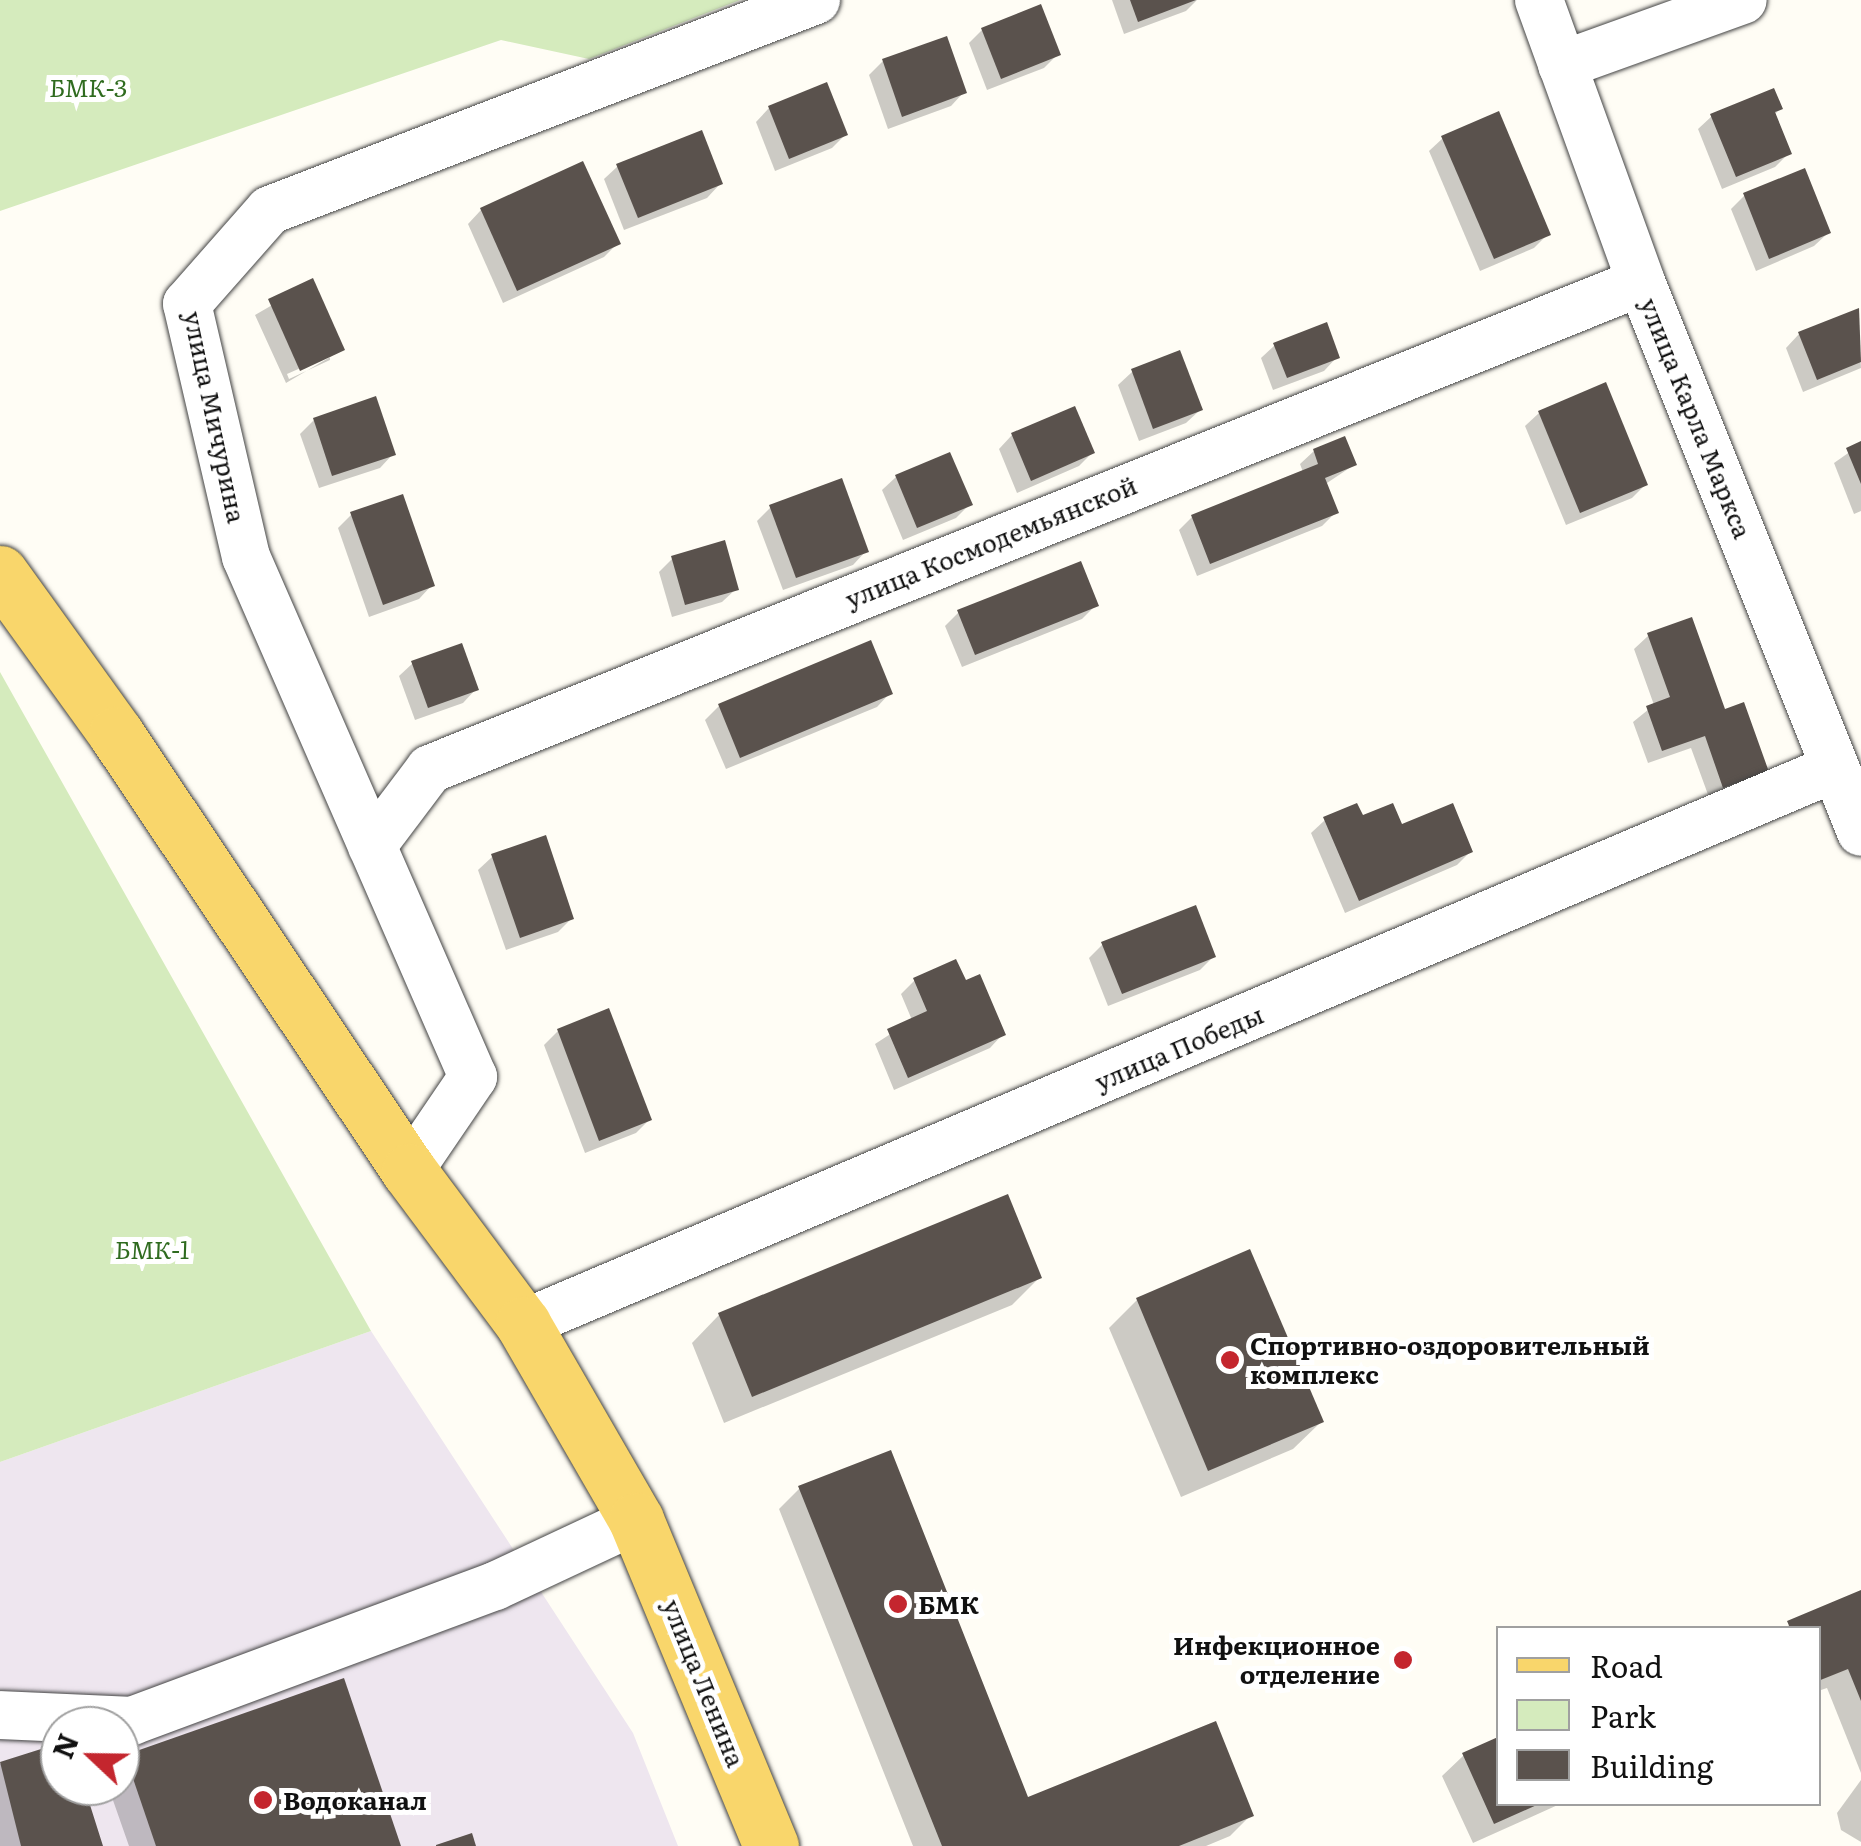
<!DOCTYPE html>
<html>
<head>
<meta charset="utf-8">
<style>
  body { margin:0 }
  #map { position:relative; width:1861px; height:1846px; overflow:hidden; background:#fffdf5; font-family:Literata,serif }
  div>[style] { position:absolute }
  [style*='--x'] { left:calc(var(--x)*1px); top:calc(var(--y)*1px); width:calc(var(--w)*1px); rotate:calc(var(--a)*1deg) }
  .industrial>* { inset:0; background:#eee6ef }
  .green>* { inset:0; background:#d5ebbd }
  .shadow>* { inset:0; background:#0003 }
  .building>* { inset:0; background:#5a524d }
  .roads { filter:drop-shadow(0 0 2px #444) drop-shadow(0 0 2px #444) }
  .minor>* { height:48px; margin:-24px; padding:0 24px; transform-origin:24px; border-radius:24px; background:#fff }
  .major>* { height:55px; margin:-27.5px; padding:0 27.5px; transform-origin:27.5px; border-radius:27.5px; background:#f9d66b }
  .dots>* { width:28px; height:28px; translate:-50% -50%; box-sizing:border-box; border:5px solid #fff; border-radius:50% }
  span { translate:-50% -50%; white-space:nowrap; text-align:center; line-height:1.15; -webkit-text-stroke:10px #fff; paint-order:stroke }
  .park-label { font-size:25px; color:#2f6b1f; font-style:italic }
  .street-label { font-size:25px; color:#111 }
  .poi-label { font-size:25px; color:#111; font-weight:700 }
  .left { translate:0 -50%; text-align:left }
  .right { translate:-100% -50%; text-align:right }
  .legend { position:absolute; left:1496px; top:1626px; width:325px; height:180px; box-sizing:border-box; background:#fff; border:2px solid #a0a0a0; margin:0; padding:12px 18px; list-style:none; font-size:30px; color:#111 }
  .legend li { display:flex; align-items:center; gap:20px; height:50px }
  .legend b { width:50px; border:2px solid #a0a0a0 }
  .north { position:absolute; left:40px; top:1706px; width:100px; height:100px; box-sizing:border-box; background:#fff; border:2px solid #a0a0a0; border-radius:50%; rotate:292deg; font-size:28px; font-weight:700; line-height:40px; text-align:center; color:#111 }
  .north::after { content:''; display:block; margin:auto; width:35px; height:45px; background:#c4262e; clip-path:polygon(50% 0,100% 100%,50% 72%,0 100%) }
</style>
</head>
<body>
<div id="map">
  <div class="industrial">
    <div style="clip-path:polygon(evenodd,371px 1331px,633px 1733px,678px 1846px,0 1846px,0 1462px,371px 1331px,60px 1726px,120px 1726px,120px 1786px,60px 1786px,60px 1726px)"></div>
  </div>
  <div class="green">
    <div style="clip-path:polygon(0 0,740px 0,589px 59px,501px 40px,0 211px)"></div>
    <div style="clip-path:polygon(0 672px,371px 1331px,0 1462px)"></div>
  </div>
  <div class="shadow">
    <div style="clip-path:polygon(1112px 0,1197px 0,1186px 11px,1124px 34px)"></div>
    <div style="clip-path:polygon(982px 30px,1058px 54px,1044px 68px,987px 90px,969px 43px)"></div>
    <div style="clip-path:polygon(883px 61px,964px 92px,951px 106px,888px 129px,869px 75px)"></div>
    <div style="clip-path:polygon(769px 108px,845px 135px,832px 148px,775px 171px,756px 122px)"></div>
    <div style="clip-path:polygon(1780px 109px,1774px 115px,1789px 153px,1775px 167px,1722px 189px,1698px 129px,1712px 116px)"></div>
    <div style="clip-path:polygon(1443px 138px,1548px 234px,1534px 248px,1480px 271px,1429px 151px)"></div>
    <div style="clip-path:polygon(618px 166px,720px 184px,707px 198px,624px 230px,604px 179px)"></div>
    <div style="clip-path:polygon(1745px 195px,1828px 233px,1814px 246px,1756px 271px,1731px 209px)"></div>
    <div style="clip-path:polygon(481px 210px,618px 243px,604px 257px,503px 303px,468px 224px)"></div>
    <div style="clip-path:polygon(evenodd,312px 282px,342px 350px,286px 383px,255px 315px,312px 282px,330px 355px,330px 360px,289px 379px,287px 374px,330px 355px)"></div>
    <div style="clip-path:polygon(1857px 311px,1861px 368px,1803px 392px,1786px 348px,1799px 334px)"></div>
    <div style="clip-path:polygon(1275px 345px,1337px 357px,1324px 371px,1273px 390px,1261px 358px)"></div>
    <div style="clip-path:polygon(1132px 372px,1200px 410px,1186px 423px,1139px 441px,1118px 385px)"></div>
    <div style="clip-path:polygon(1539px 413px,1646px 484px,1632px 498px,1566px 525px,1525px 426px)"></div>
    <div style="clip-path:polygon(314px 420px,393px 454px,380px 468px,319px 488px,300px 434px)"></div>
    <div style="clip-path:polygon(1012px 435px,1092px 453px,1079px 466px,1017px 493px,999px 449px)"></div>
    <div style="clip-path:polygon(1861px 444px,1861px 511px,1854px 514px,1834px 463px)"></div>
    <div style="clip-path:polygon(1314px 451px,1354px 465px,1324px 485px,1336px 512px,1322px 526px,1197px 576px,1179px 530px,1192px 517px,1303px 472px,1300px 464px)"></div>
    <div style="clip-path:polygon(896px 477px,970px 504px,956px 518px,903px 540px,882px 490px)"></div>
    <div style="clip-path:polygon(771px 507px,866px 551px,853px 565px,783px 590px,757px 521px)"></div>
    <div style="clip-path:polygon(352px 514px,432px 585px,419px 599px,369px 617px,338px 528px)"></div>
    <div style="clip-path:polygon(673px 558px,736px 589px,722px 602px,672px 617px,659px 572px)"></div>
    <div style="clip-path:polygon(1096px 605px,1082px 619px,962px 667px,945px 626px,959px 612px)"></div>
    <div style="clip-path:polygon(1648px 636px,1724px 712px,1767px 772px,1710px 800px,1691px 748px,1648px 763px,1633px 722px,1654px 705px,1634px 649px)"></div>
    <div style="clip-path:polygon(413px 663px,476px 689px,463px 703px,415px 720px,399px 676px)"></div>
    <div style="clip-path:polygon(890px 693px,877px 707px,726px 769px,705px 720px,719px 706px)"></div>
    <div style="clip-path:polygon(1325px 820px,1401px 827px,1471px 851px,1457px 865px,1345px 913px,1311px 833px)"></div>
    <div style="clip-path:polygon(492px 857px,572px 918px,558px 932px,506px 950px,478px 870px)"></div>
    <div style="clip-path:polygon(1103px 944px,1214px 956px,1200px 970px,1108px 1006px,1089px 958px)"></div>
    <div style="clip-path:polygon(914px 981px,964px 984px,1003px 1034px,990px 1048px,894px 1090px,875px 1044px,912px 1020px,901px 994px)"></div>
    <div style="clip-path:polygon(558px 1031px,649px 1120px,636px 1133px,585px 1153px,544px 1045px)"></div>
    <div style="clip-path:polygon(1040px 1277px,1012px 1305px,724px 1423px,692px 1343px,719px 1315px)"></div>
    <div style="clip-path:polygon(1137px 1300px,1321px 1422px,1293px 1449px,1181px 1497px,1109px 1328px)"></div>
    <div style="clip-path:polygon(800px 1488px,1027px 1800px,1251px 1815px,1230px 1836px,1206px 1846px,913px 1846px,779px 1509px)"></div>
    <div style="clip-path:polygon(1861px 1593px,1861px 1773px,1827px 1688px,1818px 1691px,1818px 1628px,1783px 1628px)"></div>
    <div style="clip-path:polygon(1498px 1739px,1498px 1804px,1560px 1804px,1473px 1843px,1442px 1776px,1463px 1756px)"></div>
    <div style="clip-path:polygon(60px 1746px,60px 1786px,81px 1786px,100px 1846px,0 1846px,0 1764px)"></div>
    <div style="clip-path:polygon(126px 1757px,399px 1846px,129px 1846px,108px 1786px,120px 1786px)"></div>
    <div style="clip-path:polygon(1861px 1780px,1861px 1842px,1841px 1830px,1837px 1813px)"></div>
  </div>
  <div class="building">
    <div style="clip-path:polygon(1130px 0,1196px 0,1138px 22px)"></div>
    <div style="clip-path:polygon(1041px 4px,1061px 55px,1001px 79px,981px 28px)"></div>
    <div style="clip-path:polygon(947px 36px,967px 93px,902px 117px,882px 59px)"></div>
    <div style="clip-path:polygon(827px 82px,848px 135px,789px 159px,768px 106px)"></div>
    <div style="clip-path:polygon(1774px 88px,1783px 109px,1775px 112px,1792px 154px,1736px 177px,1710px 114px)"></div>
    <div style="clip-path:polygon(1499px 111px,1551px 235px,1494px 259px,1441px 136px)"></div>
    <div style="clip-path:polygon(702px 130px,723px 184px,638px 218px,616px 164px)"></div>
    <div style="clip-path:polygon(583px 161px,621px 244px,517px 291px,480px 208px)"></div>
    <div style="clip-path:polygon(1805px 168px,1831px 233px,1769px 259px,1743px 193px)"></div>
    <div style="clip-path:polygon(313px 278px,345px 350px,300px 371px,268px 299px)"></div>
    <div style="clip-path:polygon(1859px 308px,1861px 362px,1817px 380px,1798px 332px)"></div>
    <div style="clip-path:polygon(1327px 322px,1340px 358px,1287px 378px,1273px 343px)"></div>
    <div style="clip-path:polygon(1180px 350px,1203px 410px,1153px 429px,1131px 369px)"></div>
    <div style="clip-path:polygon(1606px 382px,1648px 485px,1580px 513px,1538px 411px)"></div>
    <div style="clip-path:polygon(376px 396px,396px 455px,332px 476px,313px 418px)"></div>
    <div style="clip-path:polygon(1075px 406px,1095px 453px,1031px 481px,1011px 433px)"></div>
    <div style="clip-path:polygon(1345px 436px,1357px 465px,1325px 478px,1339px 513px,1210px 564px,1191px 515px,1318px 464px,1313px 449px)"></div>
    <div style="clip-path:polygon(1861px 441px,1861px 484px,1846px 448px)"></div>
    <div style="clip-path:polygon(950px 452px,973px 505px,917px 528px,895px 475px)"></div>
    <div style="clip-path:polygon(842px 478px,869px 552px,796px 578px,769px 505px)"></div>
    <div style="clip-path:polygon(403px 494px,435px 586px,383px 605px,350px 512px)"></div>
    <div style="clip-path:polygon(725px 540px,739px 590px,685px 605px,671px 556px)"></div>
    <div style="clip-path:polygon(1081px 561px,1099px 606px,975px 655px,957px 610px)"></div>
    <div style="clip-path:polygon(1692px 617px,1725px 709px,1744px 702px,1769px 772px,1723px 788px,1705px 736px,1662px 751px,1646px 706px,1670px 697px,1647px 633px)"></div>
    <div style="clip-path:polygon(871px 640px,893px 694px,740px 758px,718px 704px)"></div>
    <div style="clip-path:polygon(462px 643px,479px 690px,428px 708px,411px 661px)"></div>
    <div style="clip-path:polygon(1357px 803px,1363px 815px,1393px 803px,1402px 824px,1453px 803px,1473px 852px,1359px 901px,1323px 817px)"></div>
    <div style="clip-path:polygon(546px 835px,574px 919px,520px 938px,491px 854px)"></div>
    <div style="clip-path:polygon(1196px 905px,1216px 957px,1122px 994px,1101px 942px)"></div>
    <div style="clip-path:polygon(956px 959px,966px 980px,980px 974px,1006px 1035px,908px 1078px,887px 1029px,927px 1011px,913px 978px)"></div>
    <div style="clip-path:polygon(609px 1008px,652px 1120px,599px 1141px,557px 1029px)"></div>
    <div style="clip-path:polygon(1008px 1194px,1042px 1278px,752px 1397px,718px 1313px)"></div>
    <div style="clip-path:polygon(1250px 1249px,1324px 1422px,1208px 1471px,1136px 1298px)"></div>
    <div style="clip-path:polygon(891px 1450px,1028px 1797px,1216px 1721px,1254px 1816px,1179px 1846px,942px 1846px,798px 1486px)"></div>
    <div style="clip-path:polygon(1861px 1590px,1861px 1701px,1848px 1669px,1818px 1681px,1818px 1628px,1790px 1628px,1787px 1621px)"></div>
    <div style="clip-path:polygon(344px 1678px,401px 1846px,156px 1846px,125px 1755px)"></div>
    <div style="clip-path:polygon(1498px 1737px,1498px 1804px,1539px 1804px,1494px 1824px,1462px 1753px)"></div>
    <div style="clip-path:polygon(60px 1743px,60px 1786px,84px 1786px,103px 1846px,21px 1846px,0 1762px)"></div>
    <div style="clip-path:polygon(472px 1833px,476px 1846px,436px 1846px,436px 1845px)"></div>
  </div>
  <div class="roads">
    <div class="minor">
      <div style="--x:1539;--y:0;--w:300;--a:70.1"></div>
      <div style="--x:1641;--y:282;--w:592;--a:68.2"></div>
      <div style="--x:1562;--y:65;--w:192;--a:-19.8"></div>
      <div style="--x:372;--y:846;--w:96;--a:-53"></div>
      <div style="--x:430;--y:769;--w:1305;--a:-21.91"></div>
      <div style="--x:409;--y:1171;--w:114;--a:-55.8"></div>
      <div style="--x:473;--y:1077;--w:567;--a:-113.58"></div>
      <div style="--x:246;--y:557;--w:260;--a:-103.1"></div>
      <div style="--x:187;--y:304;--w:125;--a:-48.6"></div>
      <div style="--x:270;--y:210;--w:585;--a:-21.04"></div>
      <div style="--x:523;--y:1324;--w:1425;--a:-22.97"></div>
      <div style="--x:0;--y:1715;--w:132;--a:2.6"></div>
      <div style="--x:132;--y:1721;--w:387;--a:-20.4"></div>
      <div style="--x:495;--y:1586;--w:156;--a:-25.1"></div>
    </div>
    <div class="major">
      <div style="--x:0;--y:573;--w:198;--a:54.2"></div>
      <div style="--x:116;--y:734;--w:526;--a:56.16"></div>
      <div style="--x:409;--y:1171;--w:191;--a:53.3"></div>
      <div style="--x:523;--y:1324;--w:226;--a:60"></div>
      <div style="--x:636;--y:1520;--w:353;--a:67.5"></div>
    </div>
  </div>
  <div class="dots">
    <div style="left:1230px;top:1360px;background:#c4262e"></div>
    <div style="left:898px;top:1604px;background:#c4262e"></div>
    <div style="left:1403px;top:1660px;background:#c4262e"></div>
    <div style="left:263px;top:1800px;background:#c4262e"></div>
  </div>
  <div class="park-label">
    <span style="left:88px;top:87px">БМК-3</span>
    <span style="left:152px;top:1249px">БМК-1</span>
  </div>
  <div class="street-label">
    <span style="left:215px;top:417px;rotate:78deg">улица Мичурина</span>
    <span style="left:1696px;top:418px;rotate:68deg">улица Карла Маркса</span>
    <span style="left:991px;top:542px;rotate:-22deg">улица Космодемьянской</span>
    <span style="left:1179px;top:1048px;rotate:-23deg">улица Победы</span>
    <span style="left:704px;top:1683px;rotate:68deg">улица Ленина</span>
  </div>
  <div class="poi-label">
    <span class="left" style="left:1250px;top:1360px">Спортивно-оздоровительный<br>комплекс</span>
    <span class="left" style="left:918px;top:1604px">БМК</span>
    <span class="right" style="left:1380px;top:1660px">Инфекционное<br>отделение</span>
    <span class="left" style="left:283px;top:1800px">Водоканал</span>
  </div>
  <ul class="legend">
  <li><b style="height:12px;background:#f9d66b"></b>Road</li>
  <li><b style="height:28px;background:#d5ebbd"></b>Park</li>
  <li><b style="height:28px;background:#5a524d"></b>Building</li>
  </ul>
  <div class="north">N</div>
</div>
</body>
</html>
